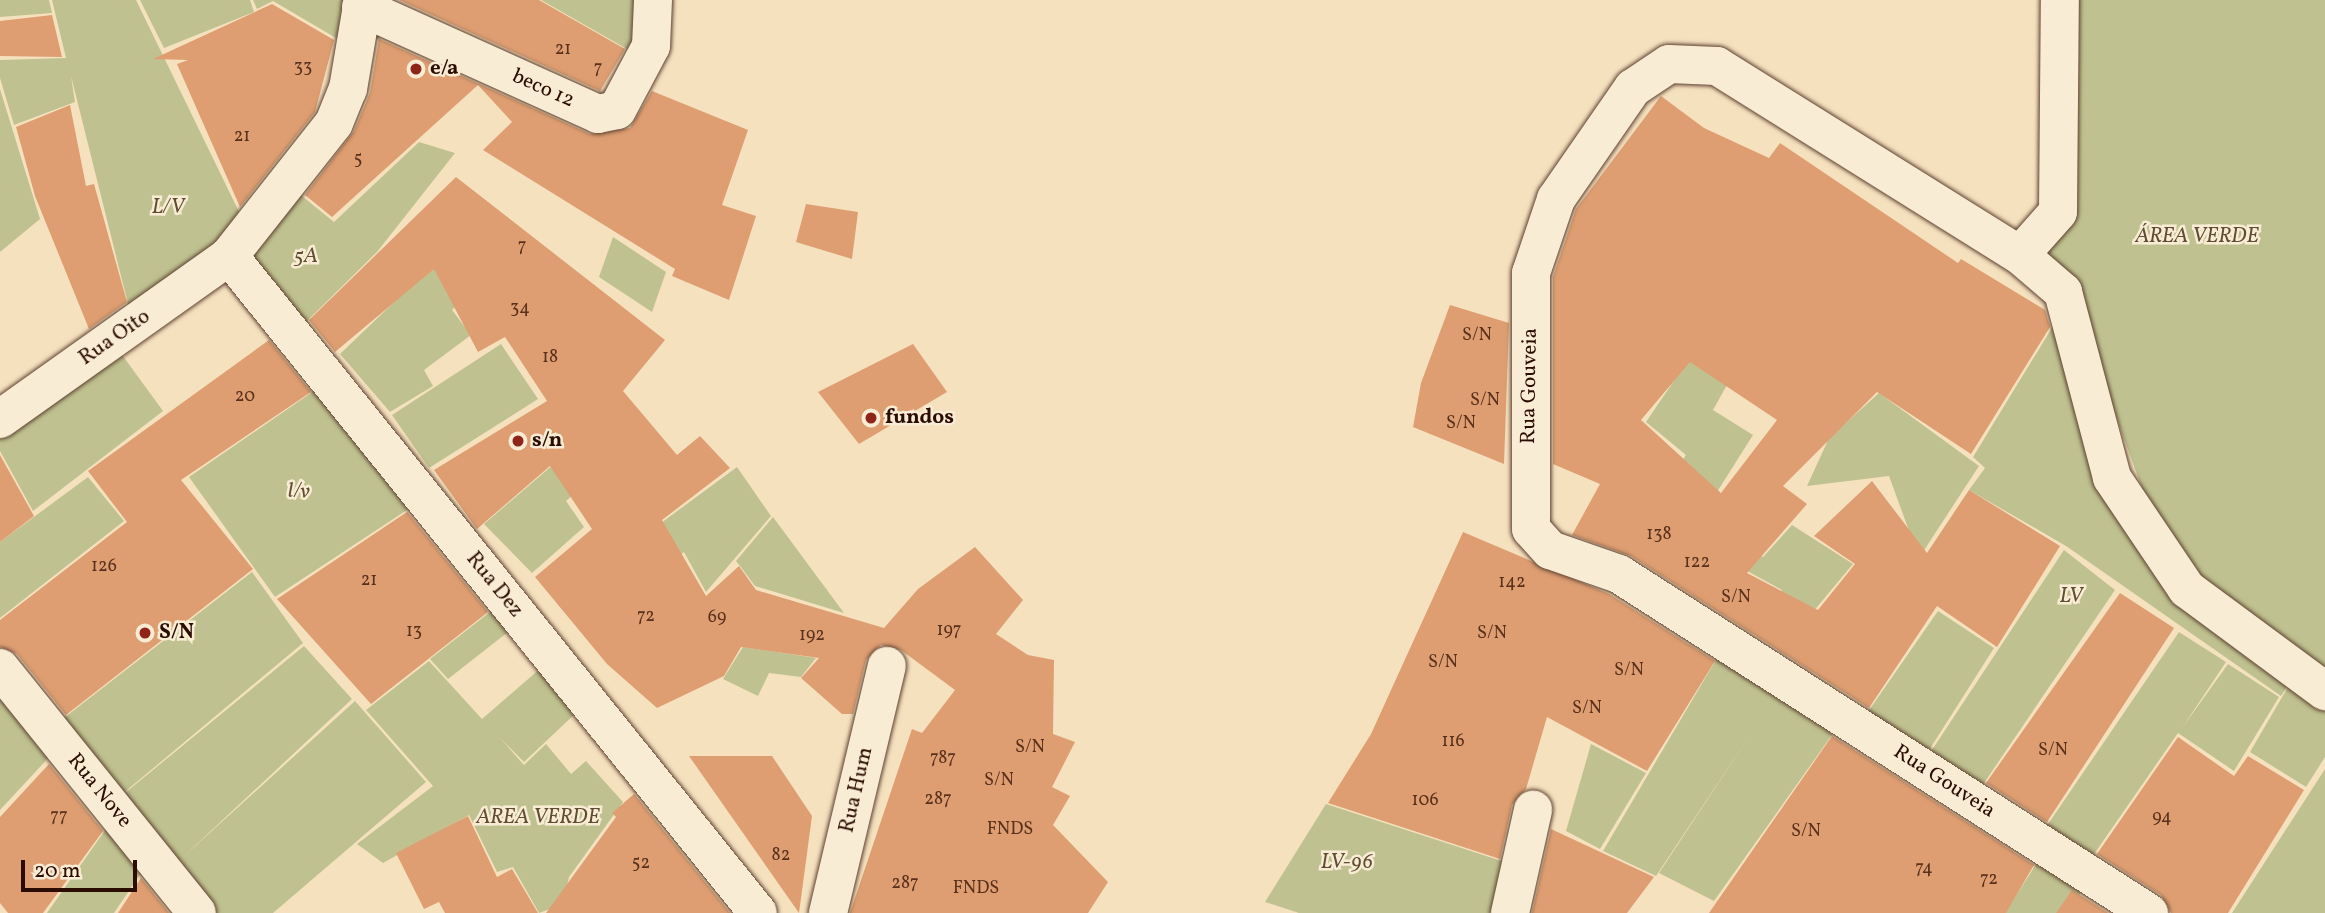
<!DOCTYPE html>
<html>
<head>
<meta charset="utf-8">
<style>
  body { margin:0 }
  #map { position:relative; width:2325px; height:913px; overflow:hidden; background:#f6e1bf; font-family:Vollkorn,serif }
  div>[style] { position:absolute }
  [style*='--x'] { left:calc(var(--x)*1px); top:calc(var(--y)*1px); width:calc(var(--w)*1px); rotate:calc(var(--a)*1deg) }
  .green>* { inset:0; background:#bfc290 }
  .building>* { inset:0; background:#de9e72 }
  .roads { filter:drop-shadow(0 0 2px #5e4130) drop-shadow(0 0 2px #5e4130) }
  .minor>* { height:38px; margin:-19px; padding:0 19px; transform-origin:19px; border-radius:19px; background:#f9ecd5 }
  .dots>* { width:19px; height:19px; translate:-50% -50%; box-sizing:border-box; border:4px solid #f9ecd5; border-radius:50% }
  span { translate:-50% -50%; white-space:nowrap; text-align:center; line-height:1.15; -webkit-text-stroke:5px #f9ecd5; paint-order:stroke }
  .number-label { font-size:18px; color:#58301c }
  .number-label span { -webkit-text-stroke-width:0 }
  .poi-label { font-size:21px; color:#2b0c00; font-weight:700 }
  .left { translate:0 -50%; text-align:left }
  .street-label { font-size:21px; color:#2b0c00 }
  .park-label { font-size:21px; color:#5f4c32; font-style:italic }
  .scale { position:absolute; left:21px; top:860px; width:116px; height:32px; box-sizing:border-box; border:4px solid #2b0c00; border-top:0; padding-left:9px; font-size:21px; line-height:24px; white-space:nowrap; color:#2b0c00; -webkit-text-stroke:5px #f9ecd5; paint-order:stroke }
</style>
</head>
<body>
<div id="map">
  <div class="green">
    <div style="clip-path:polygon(0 0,49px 0,52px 13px,0 17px)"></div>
    <div style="clip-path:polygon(52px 0,136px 0,243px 220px,130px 312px,71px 76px,75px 102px,14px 125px,0 78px,0 60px,66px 58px)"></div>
    <div style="clip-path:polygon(140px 0,250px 0,254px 12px,164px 48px)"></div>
    <div style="clip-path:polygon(253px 0,349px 0,348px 45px,273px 1px,257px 9px)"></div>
    <div style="clip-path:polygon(541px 0,640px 0,634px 53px)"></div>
    <div style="clip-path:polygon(2073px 0,2325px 0,2325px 669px,2204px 580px,2142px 488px,2101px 375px,2037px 256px)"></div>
    <div style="clip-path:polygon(0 89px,40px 219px,0 252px)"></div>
    <div style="clip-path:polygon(419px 142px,455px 153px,377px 252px,303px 325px,248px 256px,297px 192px,334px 222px)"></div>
    <div style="clip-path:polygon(465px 234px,461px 301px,452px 310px,471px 335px,424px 370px,433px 386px,390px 412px,340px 354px)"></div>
    <div style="clip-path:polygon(613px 237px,666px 272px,652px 312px,599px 277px)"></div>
    <div style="clip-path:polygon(2064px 308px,2085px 439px,2289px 684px,2281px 696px,2066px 546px,1969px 490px,1985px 468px,1973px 457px)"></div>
    <div style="clip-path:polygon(1722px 310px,1752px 340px,1713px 410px,1753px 435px,1705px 511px,1663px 490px,1686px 455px,1646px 422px)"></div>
    <div style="clip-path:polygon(501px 344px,538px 399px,429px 468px,392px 415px)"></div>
    <div style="clip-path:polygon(120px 352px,163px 411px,33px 511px,0 451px,0 436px)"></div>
    <div style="clip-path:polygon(318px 388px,413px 506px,275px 597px,189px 477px)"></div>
    <div style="clip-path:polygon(1879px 393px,1979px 466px,1919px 558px,1889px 476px,1807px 486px,1829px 438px)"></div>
    <div style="clip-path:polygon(639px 438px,566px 501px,584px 527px,532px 573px,484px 524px,555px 463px)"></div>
    <div style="clip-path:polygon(737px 467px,771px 516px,706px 592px,684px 552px,644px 587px,619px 554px)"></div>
    <div style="clip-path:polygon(88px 477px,124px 521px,0 618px,0 542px)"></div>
    <div style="clip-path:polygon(773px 517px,844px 613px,755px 586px,740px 566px,736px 561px)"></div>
    <div style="clip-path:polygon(1792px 525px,1853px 564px,1807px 619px,1775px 599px,1782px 590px,1722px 557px,1732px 541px,1763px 557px)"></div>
    <div style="clip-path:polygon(2064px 550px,2115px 590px,1980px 789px,1928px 756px)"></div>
    <div style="clip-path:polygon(252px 572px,303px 643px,120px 796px,60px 721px)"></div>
    <div style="clip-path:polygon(495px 608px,512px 629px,448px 679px,430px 659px)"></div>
    <div style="clip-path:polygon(1938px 611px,1994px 648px,1926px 755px,1865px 716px)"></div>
    <div style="clip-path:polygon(2179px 632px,2226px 662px,2182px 728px,2228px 664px,2279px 697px,2234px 771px,2178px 733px,2090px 860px,2044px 830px)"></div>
    <div style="clip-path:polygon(304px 646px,352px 699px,182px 858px,355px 701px,426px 782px,273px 913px,214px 913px,120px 797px)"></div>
    <div style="clip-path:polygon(743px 647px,816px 658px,801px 677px,769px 673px,758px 696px,723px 679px)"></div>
    <div style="clip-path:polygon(1720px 653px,1837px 728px,1714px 901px,1659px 873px,1748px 738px,1656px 876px,1603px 851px)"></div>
    <div style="clip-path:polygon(429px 661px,482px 719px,542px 667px,577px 712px,524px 762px,500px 738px,524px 765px,546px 744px,571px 774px,586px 761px,623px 802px,569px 877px,563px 904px,539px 913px,513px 867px,497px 872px,469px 815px,383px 863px,357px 844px,433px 786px,366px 710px)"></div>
    <div style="clip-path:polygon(2291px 682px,2325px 707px,2325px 757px,2306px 787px,2250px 752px)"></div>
    <div style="clip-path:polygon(0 686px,52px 754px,0 810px)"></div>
    <div style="clip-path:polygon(1591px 744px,1646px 773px,1600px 849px,1566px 831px)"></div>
    <div style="clip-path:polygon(2325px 769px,2325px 913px,2232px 913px)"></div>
    <div style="clip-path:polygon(1326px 804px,1508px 863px,1496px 913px,1299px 913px,1265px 902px)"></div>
    <div style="clip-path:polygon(108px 826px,145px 867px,114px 913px,47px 913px)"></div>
    <div style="clip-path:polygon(2040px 858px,2084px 887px,2068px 913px,2005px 913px)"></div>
  </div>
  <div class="building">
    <div style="clip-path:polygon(399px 0,539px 0,625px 49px,600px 91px)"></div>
    <div style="clip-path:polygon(272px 4px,334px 40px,315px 112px,240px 207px,177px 64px,188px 60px,153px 59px)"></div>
    <div style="clip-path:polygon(52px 15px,62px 57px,0 56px,0 21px)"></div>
    <div style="clip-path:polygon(379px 39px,590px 134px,630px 128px,652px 91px,748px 130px,722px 205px,756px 216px,729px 300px,672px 276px,675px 269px,483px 150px,512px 122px,478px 85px,332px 217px,305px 195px,354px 131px,370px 93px)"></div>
    <div style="clip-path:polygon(evenodd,1661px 96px,1704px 128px,1769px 158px,1780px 143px,1958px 263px,1961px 259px,2045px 310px,2050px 327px,1971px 454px,1877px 392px,1783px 486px,1807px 504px,1747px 573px,1818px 610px,1855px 564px,1814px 536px,1872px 481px,1927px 553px,1969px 490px,2060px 546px,1997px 647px,1937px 606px,1869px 708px,1631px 556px,1572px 535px,1600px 484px,1553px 464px,1553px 277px,1576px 209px,1661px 96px,1690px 362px,1777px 420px,1721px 493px,1641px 420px,1690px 362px)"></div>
    <div style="clip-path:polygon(70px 105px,86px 186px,94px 184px,127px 302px,89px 329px,35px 196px,16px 127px)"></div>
    <div style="clip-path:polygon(456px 177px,665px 340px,623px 391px,677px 455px,700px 436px,730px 468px,662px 520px,706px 596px,739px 566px,756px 590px,884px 628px,918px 589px,975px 547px,1023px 600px,996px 634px,1028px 655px,1054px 660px,1053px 734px,1075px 742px,1052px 787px,1070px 796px,1053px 825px,1108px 882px,1088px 913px,850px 913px,912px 729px,922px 733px,955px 690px,901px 650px,881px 645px,866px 660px,853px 714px,842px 714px,801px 678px,819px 658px,741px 647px,724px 676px,657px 708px,607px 664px,535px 577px,592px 529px,550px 466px,477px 529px,434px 470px,547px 401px,505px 337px,478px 352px,434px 269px,335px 352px,309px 320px)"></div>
    <div style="clip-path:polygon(806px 204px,858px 212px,852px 259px,796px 242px)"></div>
    <div style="clip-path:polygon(1450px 305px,1509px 323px,1504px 464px,1413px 427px,1421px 383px)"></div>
    <div style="clip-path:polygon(269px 340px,311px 392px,181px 480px,253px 569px,66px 715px,17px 654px,0 647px,0 620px,127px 522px,88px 471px)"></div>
    <div style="clip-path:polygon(913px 344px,947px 392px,859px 444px,818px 392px)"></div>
    <div style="clip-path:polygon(0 455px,34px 516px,0 542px)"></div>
    <div style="clip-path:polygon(407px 512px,488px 612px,371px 704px,277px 599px)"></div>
    <div style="clip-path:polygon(1463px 532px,1609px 594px,1715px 661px,1647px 771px,1547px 717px,1526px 789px,1512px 805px,1500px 859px,1328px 803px,1371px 734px)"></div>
    <div style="clip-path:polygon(2120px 593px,2174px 628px,2047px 822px,1986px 783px)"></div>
    <div style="clip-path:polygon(1832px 736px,2034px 865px,2006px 913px,1709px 913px)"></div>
    <div style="clip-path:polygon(2178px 737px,2234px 776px,2248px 756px,2304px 790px,2228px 913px,2171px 913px,2161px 895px,2097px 854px)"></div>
    <div style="clip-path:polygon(689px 756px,772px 756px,812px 816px,799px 913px)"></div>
    <div style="clip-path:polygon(49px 764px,103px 831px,43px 913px,8px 913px,0 903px,0 817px)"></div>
    <div style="clip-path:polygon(634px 794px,730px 913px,546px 913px,616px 817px,612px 813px)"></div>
    <div style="clip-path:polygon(468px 816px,497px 877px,512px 869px,538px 913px,445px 913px,439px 902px,424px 909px,396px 853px)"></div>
    <div style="clip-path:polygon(1551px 829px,1654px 877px,1627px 913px,1532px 913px)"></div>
    <div style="clip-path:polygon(141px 878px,169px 913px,118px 913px)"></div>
    <div style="clip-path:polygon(2072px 890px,2108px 913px,2056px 913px)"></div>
  </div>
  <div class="roads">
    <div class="minor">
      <div style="--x:361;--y:7;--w:260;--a:24.3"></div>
      <div style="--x:598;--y:114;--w:19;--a:-12"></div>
      <div style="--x:617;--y:110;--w:72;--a:-62"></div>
      <div style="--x:651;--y:46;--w:46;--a:-87.5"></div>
      <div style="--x:2020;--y:255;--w:57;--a:-48.5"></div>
      <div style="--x:2058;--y:212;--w:212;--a:-89.5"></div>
      <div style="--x:229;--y:256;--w:843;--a:51.16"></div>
      <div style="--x:0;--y:419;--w:281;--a:-35.4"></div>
      <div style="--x:229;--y:256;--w:169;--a:-51.7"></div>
      <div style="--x:334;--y:123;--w:37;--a:-68"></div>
      <div style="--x:348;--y:89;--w:90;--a:-80.4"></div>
      <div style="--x:0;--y:668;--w:314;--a:51.2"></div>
      <div style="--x:828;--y:913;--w:254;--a:-76.6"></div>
      <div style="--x:1510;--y:913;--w:106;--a:-77.4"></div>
      <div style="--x:2149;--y:913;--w:629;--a:-147.4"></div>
      <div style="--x:1619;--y:574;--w:73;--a:-160.8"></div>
      <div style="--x:1550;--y:550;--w:28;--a:-132"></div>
      <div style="--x:1531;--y:529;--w:256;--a:-90"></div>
      <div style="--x:1531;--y:273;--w:78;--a:-71.3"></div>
      <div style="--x:1556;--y:199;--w:135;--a:-55.3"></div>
      <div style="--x:1633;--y:88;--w:43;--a:-33.7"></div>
      <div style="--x:1669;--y:64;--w:48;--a:2.4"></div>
      <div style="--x:1717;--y:66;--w:357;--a:32"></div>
      <div style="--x:2020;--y:255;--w:57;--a:40.7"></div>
      <div style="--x:2063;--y:292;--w:192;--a:75.2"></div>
      <div style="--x:2112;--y:478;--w:134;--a:56"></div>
      <div style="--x:2187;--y:589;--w:172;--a:36.5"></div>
    </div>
  </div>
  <div class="dots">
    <div style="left:416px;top:69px;background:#8f2418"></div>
    <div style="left:871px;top:418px;background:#8f2418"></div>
    <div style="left:518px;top:441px;background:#8f2418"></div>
    <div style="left:145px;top:633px;background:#8f2418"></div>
  </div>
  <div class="number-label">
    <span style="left:563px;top:50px">21</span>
    <span style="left:303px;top:68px">33</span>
    <span style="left:598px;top:69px">7</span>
    <span style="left:242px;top:137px">21</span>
    <span style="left:358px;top:160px">5</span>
    <span style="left:522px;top:247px">7</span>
    <span style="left:520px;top:309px">34</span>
    <span style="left:1477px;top:336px">S/N</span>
    <span style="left:550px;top:358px">18</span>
    <span style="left:245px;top:397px">20</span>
    <span style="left:1485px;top:401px">S/N</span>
    <span style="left:1461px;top:424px">S/N</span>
    <span style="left:1659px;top:535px">138</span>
    <span style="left:1697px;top:563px">122</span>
    <span style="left:104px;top:567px">126</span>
    <span style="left:369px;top:581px">21</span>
    <span style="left:1512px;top:583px">142</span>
    <span style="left:1736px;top:598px">S/N</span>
    <span style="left:646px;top:617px">72</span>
    <span style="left:717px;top:618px">69</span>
    <span style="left:949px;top:631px">197</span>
    <span style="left:414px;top:632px">13</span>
    <span style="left:1492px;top:634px">S/N</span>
    <span style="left:812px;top:636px">192</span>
    <span style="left:1443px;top:663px">S/N</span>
    <span style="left:1629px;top:671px">S/N</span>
    <span style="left:1587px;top:709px">S/N</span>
    <span style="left:1453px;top:742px">116</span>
    <span style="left:1030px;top:748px">S/N</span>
    <span style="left:2053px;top:751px">S/N</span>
    <span style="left:943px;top:759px">787</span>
    <span style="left:999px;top:781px">S/N</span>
    <span style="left:938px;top:800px">287</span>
    <span style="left:1425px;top:801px">106</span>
    <span style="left:59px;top:817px">77</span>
    <span style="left:2162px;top:818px">94</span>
    <span style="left:1010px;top:830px">FNDS</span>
    <span style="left:1806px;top:832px">S/N</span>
    <span style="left:781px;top:856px">82</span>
    <span style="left:641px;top:864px">52</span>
    <span style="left:1924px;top:869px">74</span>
    <span style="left:1989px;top:880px">72</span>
    <span style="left:905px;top:884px">287</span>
    <span style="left:976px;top:889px">FNDS</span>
  </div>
  <div class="poi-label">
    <span class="left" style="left:430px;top:69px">e/a</span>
    <span class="left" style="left:885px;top:418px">fundos</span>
    <span class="left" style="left:532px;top:441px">s/n</span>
    <span class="left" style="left:159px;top:633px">S/N</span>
  </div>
  <div class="street-label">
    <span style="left:543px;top:89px;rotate:24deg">beco 12</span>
    <span style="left:115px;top:338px;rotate:-35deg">Rua Oito</span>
    <span style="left:1530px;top:386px;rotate:-89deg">Rua Gouveia</span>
    <span style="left:494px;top:585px;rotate:51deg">Rua Dez</span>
    <span style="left:1944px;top:782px;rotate:33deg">Rua Gouveia</span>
    <span style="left:857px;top:790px;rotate:-77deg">Rua Hum</span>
    <span style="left:99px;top:791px;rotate:51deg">Rua Nove</span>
  </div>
  <div class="park-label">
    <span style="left:168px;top:208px">L/V</span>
    <span style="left:2197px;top:237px">ÁREA VERDE</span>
    <span style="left:306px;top:257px">5A</span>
    <span style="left:299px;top:492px">l/v</span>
    <span style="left:2071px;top:597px">LV</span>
    <span style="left:538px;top:818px">AREA VERDE</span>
    <span style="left:1347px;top:863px">LV-96</span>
  </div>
  <div class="scale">20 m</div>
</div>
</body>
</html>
